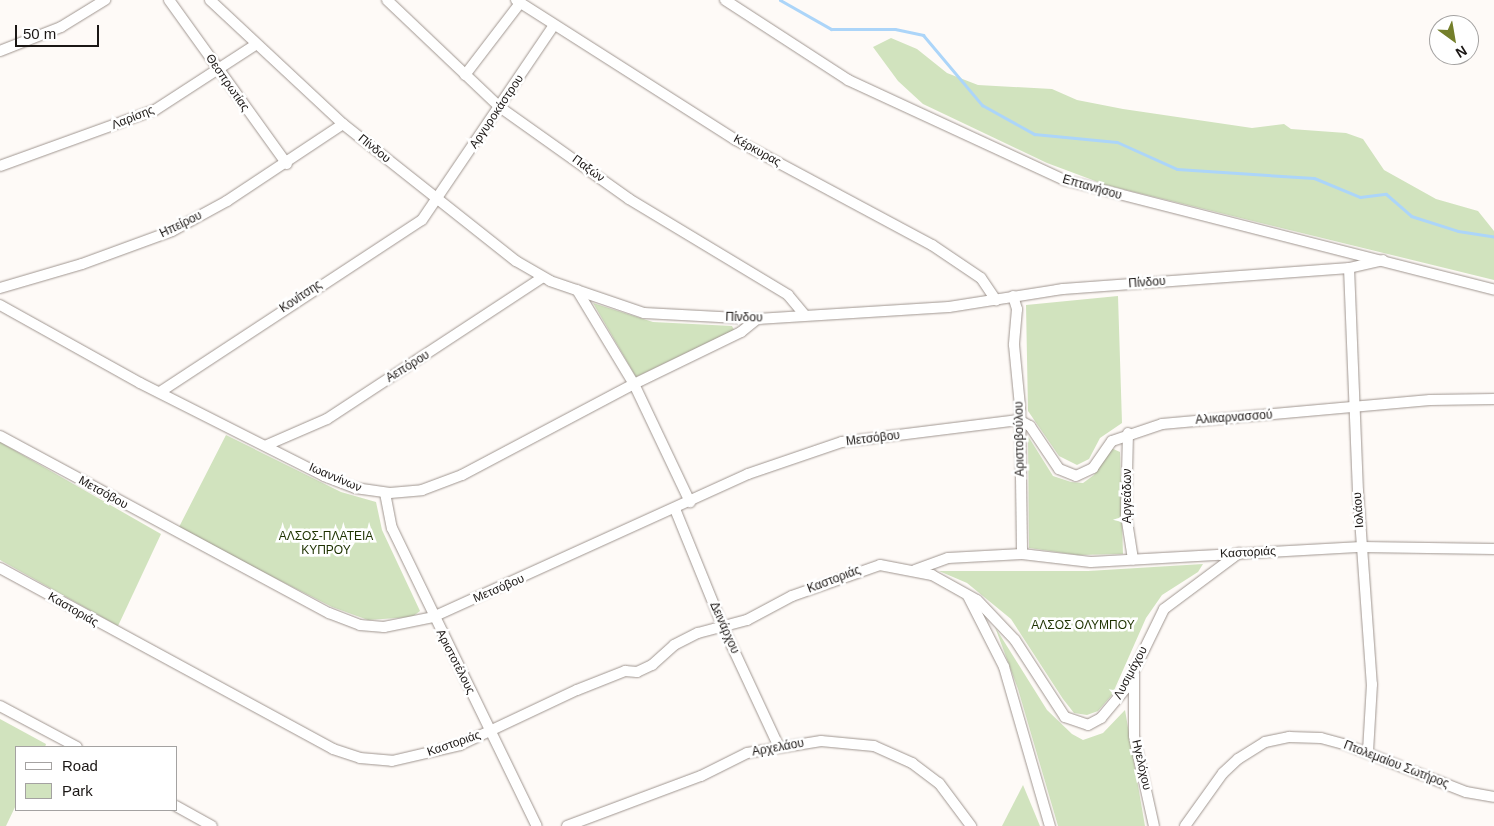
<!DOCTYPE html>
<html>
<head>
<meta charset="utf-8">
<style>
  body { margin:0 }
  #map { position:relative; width:1494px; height:826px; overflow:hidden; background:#fefaf7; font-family:Helvetica,sans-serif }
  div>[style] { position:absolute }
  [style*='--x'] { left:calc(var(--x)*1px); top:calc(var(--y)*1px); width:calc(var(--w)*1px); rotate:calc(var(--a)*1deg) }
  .green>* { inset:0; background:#d1e3be }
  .stream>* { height:3px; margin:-1.5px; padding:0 1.5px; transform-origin:1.5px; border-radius:1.5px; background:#acd5f9 }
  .roads { filter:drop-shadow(0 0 1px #a09690) drop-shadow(0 0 1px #a09690) }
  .street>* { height:10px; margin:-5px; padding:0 5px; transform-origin:5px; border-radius:5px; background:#fff }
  span { translate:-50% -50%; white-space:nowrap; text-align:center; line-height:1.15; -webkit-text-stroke:5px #fff; paint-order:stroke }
  .street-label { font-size:12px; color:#1b1715 }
  .park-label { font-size:12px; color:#1e3200 }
  .legend { position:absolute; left:15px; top:746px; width:162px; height:65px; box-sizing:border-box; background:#fff; border:1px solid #a4a2a1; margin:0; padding:6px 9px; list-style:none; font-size:15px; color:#1b1715 }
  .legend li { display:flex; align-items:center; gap:10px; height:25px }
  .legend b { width:25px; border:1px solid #a4a2a1 }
  .north { position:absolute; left:1429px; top:15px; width:50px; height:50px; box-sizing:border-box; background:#fff; border:1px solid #a4a2a1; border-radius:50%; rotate:148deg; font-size:14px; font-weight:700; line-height:20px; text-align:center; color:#1b1715 }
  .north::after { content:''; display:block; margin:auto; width:18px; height:22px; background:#747f2b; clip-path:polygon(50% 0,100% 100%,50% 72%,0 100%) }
  .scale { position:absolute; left:15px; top:25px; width:84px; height:22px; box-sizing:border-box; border:2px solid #1b1715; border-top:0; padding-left:6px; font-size:15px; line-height:18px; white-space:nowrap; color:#1b1715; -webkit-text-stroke:4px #fff; paint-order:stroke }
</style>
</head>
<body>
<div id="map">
  <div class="green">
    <div style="clip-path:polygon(891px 38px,917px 49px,947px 73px,978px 85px,1052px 89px,1077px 100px,1123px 109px,1252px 128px,1284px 124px,1291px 129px,1346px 133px,1363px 139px,1384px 170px,1436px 199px,1478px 211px,1494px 231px,1494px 280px,1106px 185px,1047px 163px,923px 104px,898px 81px,873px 47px)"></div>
    <div style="clip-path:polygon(1118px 296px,1122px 423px,1100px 438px,1089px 459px,1077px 465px,1059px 456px,1028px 411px,1026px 305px)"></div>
    <div style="clip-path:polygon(593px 303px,653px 322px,732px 326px,734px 330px,636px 377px)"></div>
    <div style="clip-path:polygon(226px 435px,341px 492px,376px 502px,382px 530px,420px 611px,412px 617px,368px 620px,332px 607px,178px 529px)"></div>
    <div style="clip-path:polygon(1028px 436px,1053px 476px,1071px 482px,1083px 483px,1094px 475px,1111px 448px,1120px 452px,1123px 554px,1078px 555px,1029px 548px)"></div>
    <div style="clip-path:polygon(0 442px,161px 534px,118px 626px,0 560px)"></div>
    <div style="clip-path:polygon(1203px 564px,1198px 572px,1162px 595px,1146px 618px,1112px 695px,1098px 711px,1087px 715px,1074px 713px,1063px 699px,1011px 619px,967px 583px,939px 571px,1088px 571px)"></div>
    <div style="clip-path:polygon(995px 627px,1047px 710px,1072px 734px,1083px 740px,1103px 733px,1125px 710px,1145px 826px,1058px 826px,1018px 689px)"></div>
    <div style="clip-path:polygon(0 719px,46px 744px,45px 747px,16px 747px,16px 805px,6px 826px,0 826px)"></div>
    <div style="clip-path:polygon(1023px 785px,1040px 826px,1002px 826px)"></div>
  </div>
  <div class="stream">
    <div style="--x:780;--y:0;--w:59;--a:29.6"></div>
    <div style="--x:831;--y:29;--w:64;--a:0"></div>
    <div style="--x:895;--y:29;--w:29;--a:12"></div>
    <div style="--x:923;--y:35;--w:92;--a:49.9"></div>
    <div style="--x:982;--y:105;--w:60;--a:29.1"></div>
    <div style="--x:1034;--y:134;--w:83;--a:5.5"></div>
    <div style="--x:1117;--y:142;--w:66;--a:24.2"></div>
    <div style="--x:1177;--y:169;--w:137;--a:3.8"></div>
    <div style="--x:1314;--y:178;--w:50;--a:22.4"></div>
    <div style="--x:1360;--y:197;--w:26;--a:-7"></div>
    <div style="--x:1386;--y:194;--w:33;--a:41"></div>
    <div style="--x:1411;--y:216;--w:49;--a:17.7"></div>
    <div style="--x:1458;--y:231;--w:36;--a:9"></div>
  </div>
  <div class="roads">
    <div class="street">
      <div style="--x:169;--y:0;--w:202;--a:54.3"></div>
      <div style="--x:210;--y:0;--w:182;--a:43"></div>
      <div style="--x:343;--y:124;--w:221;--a:38.4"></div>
      <div style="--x:516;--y:261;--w:39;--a:30"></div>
      <div style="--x:550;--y:281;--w:99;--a:18.8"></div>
      <div style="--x:644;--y:313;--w:113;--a:3"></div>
      <div style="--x:757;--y:319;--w:192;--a:-3.6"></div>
      <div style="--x:949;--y:307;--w:115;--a:-9"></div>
      <div style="--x:1063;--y:289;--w:287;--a:-4.2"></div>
      <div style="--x:1349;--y:268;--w:35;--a:-13"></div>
      <div style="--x:387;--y:0;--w:157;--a:43.5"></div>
      <div style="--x:501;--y:108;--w:157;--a:35.4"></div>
      <div style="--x:629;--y:199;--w:186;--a:31.1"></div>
      <div style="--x:788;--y:295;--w:26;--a:50"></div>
      <div style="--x:516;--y:0;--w:261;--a:32.5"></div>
      <div style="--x:736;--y:140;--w:222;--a:28.2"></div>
      <div style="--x:932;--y:245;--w:59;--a:34"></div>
      <div style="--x:981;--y:278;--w:27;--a:56"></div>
      <div style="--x:725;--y:0;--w:147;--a:33"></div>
      <div style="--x:848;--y:80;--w:238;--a:24.8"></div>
      <div style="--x:1064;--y:180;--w:444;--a:14.3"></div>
      <div style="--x:0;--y:51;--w:66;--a:-21.5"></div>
      <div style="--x:61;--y:27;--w:52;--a:-31.5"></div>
      <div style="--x:465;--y:75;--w:91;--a:-52.6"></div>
      <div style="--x:0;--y:166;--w:165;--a:-19.9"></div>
      <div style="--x:155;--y:110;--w:119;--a:-33"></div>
      <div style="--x:1349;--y:268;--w:223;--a:87.7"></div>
      <div style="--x:1358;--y:491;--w:194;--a:85.9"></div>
      <div style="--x:1372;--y:684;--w:68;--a:93.4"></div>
      <div style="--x:0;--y:288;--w:85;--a:-16.3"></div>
      <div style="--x:82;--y:264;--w:96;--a:-20.1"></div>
      <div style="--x:172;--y:231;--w:63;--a:-28.6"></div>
      <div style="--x:227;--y:201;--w:139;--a:-33.6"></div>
      <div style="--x:577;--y:290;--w:110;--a:58.8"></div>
      <div style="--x:634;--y:384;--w:131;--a:64.6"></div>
      <div style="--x:1013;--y:296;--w:14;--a:73"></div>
      <div style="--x:1017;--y:309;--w:36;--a:95"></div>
      <div style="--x:1014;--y:345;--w:61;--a:84.4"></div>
      <div style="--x:1020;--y:406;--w:148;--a:89.2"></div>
      <div style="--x:0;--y:305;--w:160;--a:29.1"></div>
      <div style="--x:140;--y:383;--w:206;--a:26.8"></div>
      <div style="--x:324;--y:476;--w:33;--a:21"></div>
      <div style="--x:355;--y:488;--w:35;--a:8"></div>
      <div style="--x:390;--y:493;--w:32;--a:-5"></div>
      <div style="--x:422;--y:490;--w:43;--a:-20.6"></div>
      <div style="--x:462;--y:475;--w:195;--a:-27.9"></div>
      <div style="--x:634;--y:384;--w:119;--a:-25.9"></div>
      <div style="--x:741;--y:332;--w:21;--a:-39"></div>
      <div style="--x:160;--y:392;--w:313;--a:-33.3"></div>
      <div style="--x:422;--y:220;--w:235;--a:-55.9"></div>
      <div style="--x:1128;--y:433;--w:82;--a:91.4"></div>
      <div style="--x:1126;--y:515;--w:45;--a:81"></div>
      <div style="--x:0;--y:436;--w:374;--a:28.3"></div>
      <div style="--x:329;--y:613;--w:33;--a:21"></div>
      <div style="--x:360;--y:625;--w:24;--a:5"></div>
      <div style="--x:384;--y:627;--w:50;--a:-11.5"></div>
      <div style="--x:433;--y:617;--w:346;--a:-24.4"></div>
      <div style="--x:748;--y:474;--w:99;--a:-18.8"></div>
      <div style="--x:842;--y:442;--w:178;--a:-7.1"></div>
      <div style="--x:1019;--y:420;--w:13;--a:29"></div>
      <div style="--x:1030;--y:426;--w:52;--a:56"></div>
      <div style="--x:1059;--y:469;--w:18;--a:22"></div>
      <div style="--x:1076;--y:476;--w:19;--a:-25"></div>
      <div style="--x:1093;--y:468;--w:33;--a:-55"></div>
      <div style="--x:1112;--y:441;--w:53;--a:-18.8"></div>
      <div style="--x:1162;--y:424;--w:269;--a:-5.1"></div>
      <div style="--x:1430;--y:400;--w:64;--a:-0.9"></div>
      <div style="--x:267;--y:445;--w:65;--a:-23.4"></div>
      <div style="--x:327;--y:419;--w:257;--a:-33.3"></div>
      <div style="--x:385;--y:493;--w:36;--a:79"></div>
      <div style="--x:392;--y:528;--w:331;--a:64.1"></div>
      <div style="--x:675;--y:509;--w:127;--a:67.9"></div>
      <div style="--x:723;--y:627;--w:130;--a:65"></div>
      <div style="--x:0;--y:568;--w:379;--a:28.5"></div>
      <div style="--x:333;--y:749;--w:28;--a:18"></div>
      <div style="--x:360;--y:758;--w:32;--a:5"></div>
      <div style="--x:392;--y:761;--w:70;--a:-13.2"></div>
      <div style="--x:460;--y:745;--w:129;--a:-25.2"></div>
      <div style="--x:577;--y:690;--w:52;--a:-21.6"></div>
      <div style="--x:625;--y:671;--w:12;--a:5"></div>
      <div style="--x:637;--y:672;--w:17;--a:-25"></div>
      <div style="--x:652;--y:665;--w:30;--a:-42"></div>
      <div style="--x:674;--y:645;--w:27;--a:-27"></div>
      <div style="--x:698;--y:633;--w:51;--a:-14.9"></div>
      <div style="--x:747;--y:620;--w:51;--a:-28.1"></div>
      <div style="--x:792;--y:596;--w:93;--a:-19.4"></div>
      <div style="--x:880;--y:565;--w:53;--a:10.9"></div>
      <div style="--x:932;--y:575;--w:51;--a:29.1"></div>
      <div style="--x:977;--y:600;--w:55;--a:46.5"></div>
      <div style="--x:1015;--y:640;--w:92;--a:57"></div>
      <div style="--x:1065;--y:717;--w:24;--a:19"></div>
      <div style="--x:1088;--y:725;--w:15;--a:-28"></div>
      <div style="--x:1101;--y:718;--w:38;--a:-50"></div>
      <div style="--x:1125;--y:689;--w:89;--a:-64"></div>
      <div style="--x:1164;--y:609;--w:94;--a:-36.7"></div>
      <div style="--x:915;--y:570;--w:35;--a:-20"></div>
      <div style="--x:948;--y:558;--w:74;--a:-3.1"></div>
      <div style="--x:1022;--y:554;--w:69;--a:6.6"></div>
      <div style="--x:1091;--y:562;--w:271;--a:-3.2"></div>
      <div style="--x:1362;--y:547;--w:132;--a:0.9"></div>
      <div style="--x:968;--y:596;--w:80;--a:63.1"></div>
      <div style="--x:1004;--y:667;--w:166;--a:73.9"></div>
      <div style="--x:1134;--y:674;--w:62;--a:90"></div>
      <div style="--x:1134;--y:736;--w:92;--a:77.5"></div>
      <div style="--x:0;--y:706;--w:87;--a:28"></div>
      <div style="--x:176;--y:806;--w:41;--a:29.1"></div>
      <div style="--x:567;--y:826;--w:143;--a:-20.5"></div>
      <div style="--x:701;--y:776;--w:51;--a:-26.6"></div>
      <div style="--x:747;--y:753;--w:75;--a:-9.2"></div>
      <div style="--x:821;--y:741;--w:53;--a:5.4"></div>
      <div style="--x:874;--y:746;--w:42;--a:24.1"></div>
      <div style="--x:912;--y:763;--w:34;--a:37"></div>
      <div style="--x:939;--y:783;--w:54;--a:53.3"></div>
      <div style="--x:1185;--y:826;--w:65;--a:-54.4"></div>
      <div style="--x:1223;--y:773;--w:21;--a:-43"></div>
      <div style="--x:1238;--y:759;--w:32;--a:-32"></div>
      <div style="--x:1265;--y:742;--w:25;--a:-12"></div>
      <div style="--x:1289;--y:737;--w:32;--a:2"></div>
      <div style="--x:1321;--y:738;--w:24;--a:15"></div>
      <div style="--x:1344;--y:744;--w:131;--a:21.5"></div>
      <div style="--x:1466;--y:792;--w:28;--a:10"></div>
    </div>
  </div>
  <div class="street-label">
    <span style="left:227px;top:83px;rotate:55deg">Θεσπρωτίας</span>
    <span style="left:497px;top:112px;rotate:-56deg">Αργυροκάστρου</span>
    <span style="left:133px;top:118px;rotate:-22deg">Λαρίσης</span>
    <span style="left:374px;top:149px;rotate:39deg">Πίνδου</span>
    <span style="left:757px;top:151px;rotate:29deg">Κέρκυρας</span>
    <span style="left:588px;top:169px;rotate:36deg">Παξών</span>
    <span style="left:1092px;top:188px;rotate:16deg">Επτανήσου</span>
    <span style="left:181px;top:225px;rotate:-26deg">Ηπείρου</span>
    <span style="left:1147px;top:283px;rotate:-4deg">Πίνδου</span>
    <span style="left:301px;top:297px;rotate:-34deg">Κονίτσης</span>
    <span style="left:744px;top:318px;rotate:1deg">Πίνδου</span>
    <span style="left:408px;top:367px;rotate:-32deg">Αεπόρου</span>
    <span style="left:1234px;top:418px;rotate:-4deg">Αλικαρνασσού</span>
    <span style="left:873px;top:439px;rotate:-7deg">Μετσόβου</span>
    <span style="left:1020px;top:439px;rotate:-91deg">Αριστοβούλου</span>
    <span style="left:335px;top:478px;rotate:23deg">Ιωαννίνων</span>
    <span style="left:103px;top:493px;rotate:29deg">Μετσόβου</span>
    <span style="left:1128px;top:496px;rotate:-90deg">Αργεάδων</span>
    <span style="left:1359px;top:510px;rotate:-94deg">Ιολάου</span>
    <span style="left:1248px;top:553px;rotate:-3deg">Καστοριάς</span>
    <span style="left:834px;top:580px;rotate:-21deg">Καστοριάς</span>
    <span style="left:499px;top:589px;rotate:-23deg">Μετσόβου</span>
    <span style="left:73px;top:610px;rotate:30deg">Καστοριάς</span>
    <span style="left:724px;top:628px;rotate:66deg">Δεινάρχου</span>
    <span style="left:455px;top:662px;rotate:63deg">Αριστοτέλους</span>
    <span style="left:1131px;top:673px;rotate:-62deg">Λυσιμάχου</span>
    <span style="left:454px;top:744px;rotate:-19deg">Καστοριάς</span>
    <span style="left:778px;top:748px;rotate:-10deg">Αρχελάου</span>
    <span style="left:1141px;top:765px;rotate:77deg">Ηγελόχου</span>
    <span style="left:1396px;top:765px;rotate:21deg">Πτολεμαίου Σωτήρος</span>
  </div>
  <div class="park-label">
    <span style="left:326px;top:544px">ΑΛΣΟΣ-ΠΛΑΤΕΙΑ<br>ΚΥΠΡΟΥ</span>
    <span style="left:1083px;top:626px">ΑΛΣΟΣ ΟΛΥΜΠΟΥ</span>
  </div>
  <ul class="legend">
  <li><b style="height:6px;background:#fff"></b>Road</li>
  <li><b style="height:14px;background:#d1e3be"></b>Park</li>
  </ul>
  <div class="north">N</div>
  <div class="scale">50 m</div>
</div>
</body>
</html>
